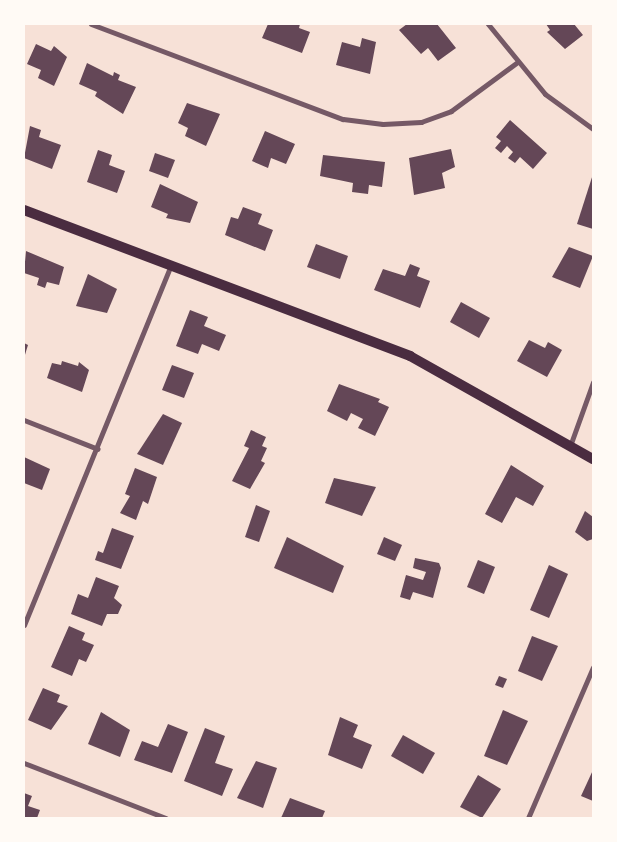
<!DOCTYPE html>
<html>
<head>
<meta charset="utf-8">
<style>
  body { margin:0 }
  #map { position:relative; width:617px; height:842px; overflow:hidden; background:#f7e1d7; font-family:"Noto Serif",serif }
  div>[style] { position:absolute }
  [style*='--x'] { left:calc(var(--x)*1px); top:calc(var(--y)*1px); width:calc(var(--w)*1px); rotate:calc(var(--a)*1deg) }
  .building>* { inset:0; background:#644757 }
  .minor>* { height:5px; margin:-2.5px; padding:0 2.5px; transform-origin:2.5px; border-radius:2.5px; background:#755966 }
  .secondary>* { height:10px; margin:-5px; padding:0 5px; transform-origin:5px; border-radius:5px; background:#4a2c40 }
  span { translate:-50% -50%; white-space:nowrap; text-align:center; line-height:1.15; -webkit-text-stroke:4px #fffaf5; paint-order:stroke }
  .frame { position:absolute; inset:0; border:25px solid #fffaf5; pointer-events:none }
</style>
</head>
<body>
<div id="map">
  <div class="building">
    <div style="clip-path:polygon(268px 24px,300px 24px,299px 28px,310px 32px,302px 53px,262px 38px)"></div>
    <div style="clip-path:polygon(407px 24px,437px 24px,456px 48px,438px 61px,428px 48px,421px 54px,399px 30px)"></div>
    <div style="clip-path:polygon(546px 24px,574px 24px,583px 35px,565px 49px,547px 32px,550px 30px)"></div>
    <div style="clip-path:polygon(362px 38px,376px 42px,370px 74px,336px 65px,342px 42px,360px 47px)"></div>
    <div style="clip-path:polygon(36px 44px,51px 51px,54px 46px,67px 57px,54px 86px,38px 78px,41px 70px,27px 64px)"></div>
    <div style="clip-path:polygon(87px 63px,113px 76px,114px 72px,120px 75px,118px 80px,136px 87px,123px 114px,95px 96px,97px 92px,79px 84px)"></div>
    <div style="clip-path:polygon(187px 103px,220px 114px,206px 146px,185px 136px,188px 128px,178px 123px)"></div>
    <div style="clip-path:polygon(510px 120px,547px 153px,533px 169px,520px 157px,515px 163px,508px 158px,513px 152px,507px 146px,501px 153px,495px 148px,501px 141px,496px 137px)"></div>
    <div style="clip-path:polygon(30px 126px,41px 130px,39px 137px,61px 145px,52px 169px,24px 158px)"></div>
    <div style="clip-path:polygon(265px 131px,295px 144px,286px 164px,271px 158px,268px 168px,252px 161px)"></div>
    <div style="clip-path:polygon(451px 149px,455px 167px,442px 173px,445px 188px,414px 195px,409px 158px)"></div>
    <div style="clip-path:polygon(98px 150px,112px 155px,109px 165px,125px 171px,117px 193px,87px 182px)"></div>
    <div style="clip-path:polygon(155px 153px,175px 160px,168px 178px,149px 171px)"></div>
    <div style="clip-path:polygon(323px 155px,385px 162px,382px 187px,369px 185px,368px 194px,352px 192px,353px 183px,320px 176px)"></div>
    <div style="clip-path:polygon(593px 174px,593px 229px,577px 224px)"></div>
    <div style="clip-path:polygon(160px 184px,198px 202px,190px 223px,166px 218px,168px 214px,151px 207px)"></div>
    <div style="clip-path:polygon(243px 207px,262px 214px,258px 224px,273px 230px,265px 251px,225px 235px,231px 217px,238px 219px)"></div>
    <div style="clip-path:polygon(316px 244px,348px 256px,340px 279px,307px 267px)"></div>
    <div style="clip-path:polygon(569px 247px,593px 256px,580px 288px,552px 277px)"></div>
    <div style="clip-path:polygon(26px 251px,64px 267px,59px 285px,47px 282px,45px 288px,37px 285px,39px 278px,24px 273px)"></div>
    <div style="clip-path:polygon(410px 264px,420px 268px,417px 276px,430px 281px,420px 308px,374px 290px,383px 269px,405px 276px)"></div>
    <div style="clip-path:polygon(88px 274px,117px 289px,107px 313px,76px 306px)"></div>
    <div style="clip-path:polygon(461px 302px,490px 318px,479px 338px,450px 322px)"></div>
    <div style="clip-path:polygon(190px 310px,208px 317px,204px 326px,226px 335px,219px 351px,202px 344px,198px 354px,176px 346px)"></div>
    <div style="clip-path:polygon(529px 340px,545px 348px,548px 342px,562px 350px,547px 377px,517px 361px)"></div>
    <div style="clip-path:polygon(24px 343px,28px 345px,24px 358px)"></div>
    <div style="clip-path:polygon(62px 361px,78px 366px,79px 362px,89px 370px,82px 392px,47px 378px,52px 363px,61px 365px)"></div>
    <div style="clip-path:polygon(172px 365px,194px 373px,184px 398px,162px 390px)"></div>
    <div style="clip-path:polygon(339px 384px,380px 399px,378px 402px,389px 407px,375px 436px,358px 428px,363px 419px,351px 413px,347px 421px,327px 411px)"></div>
    <div style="clip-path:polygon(163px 414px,182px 423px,163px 465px,137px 454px)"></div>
    <div style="clip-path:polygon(251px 430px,266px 437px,262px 446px,267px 448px,261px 461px,265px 463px,250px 489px,232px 481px,249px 448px,244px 446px)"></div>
    <div style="clip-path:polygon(24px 457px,50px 469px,42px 490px,24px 483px)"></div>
    <div style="clip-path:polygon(511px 465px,544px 486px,533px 506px,516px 497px,502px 523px,485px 514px)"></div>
    <div style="clip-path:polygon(135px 468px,157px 477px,148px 504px,143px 501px,136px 520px,120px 513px,130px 496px,125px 494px)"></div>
    <div style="clip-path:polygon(334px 478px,376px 487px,362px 516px,325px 503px)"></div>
    <div style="clip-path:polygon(256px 505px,270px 511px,259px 542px,245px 537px)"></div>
    <div style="clip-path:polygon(585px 511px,593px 517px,593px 539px,587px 541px,575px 532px)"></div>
    <div style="clip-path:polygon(112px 528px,134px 536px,121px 569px,95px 560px,98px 551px,103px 553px)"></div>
    <div style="clip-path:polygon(287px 537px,344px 566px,333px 593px,274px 568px)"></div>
    <div style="clip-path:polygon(384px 537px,402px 545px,395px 561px,377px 554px)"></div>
    <div style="clip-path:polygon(415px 558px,439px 563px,441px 568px,433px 598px,413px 592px,410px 600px,400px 597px,406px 575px,423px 580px,426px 572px,413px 568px)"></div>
    <div style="clip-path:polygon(478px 560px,495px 567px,484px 594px,467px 587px)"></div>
    <div style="clip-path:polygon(549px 565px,568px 574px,549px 618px,530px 610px)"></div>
    <div style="clip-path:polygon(96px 577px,119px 586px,114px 598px,122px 605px,118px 614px,107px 614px,102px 626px,71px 614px,78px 594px,88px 598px)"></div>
    <div style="clip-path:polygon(69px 626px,85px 633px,82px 640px,94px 645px,86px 662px,79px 659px,72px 676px,51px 667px)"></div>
    <div style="clip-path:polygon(532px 636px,558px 646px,542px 681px,518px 671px)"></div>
    <div style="clip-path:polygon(499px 676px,507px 679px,503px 688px,495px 685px)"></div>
    <div style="clip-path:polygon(43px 688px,60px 695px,57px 702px,68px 706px,51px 730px,28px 720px)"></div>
    <div style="clip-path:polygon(503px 710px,528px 721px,507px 765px,484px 756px)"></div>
    <div style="clip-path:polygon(101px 712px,130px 730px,120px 757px,88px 744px)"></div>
    <div style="clip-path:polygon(340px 717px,358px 725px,353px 737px,372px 745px,362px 769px,328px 755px)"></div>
    <div style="clip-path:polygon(168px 724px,188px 732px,172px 773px,134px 760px,142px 741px,158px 747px)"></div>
    <div style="clip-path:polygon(205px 728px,225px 736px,215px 763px,233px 769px,222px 796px,184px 781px)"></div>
    <div style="clip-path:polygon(403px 735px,435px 753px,423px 774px,391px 756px)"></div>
    <div style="clip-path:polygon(256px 761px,277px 768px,263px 808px,237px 798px)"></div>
    <div style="clip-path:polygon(593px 770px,593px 801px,581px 796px)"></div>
    <div style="clip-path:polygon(478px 775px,501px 789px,482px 818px,460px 807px)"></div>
    <div style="clip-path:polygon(24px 793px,32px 796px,28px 806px,40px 810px,37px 818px,24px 818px)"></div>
    <div style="clip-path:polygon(290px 798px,325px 811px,322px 818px,281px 818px)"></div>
  </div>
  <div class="minor">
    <div style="--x:91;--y:24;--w:269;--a:20.7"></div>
    <div style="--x:343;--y:119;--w:40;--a:7.1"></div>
    <div style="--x:383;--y:124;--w:38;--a:-3"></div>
    <div style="--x:421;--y:122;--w:32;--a:-20"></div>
    <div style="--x:451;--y:111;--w:81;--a:-36.4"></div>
    <div style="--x:488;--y:24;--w:90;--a:50.8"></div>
    <div style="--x:545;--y:94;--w:59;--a:36.1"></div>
    <div style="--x:24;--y:420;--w:79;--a:21.4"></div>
    <div style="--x:570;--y:446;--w:68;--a:-70.2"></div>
    <div style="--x:24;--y:625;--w:389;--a:-67.8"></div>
    <div style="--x:24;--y:763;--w:152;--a:21.2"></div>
    <div style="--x:528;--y:818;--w:164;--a:-66.7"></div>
  </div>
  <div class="secondary">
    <div style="--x:24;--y:210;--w:413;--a:20.7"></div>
    <div style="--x:410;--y:356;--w:210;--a:29.4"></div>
  </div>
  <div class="frame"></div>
</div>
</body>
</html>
